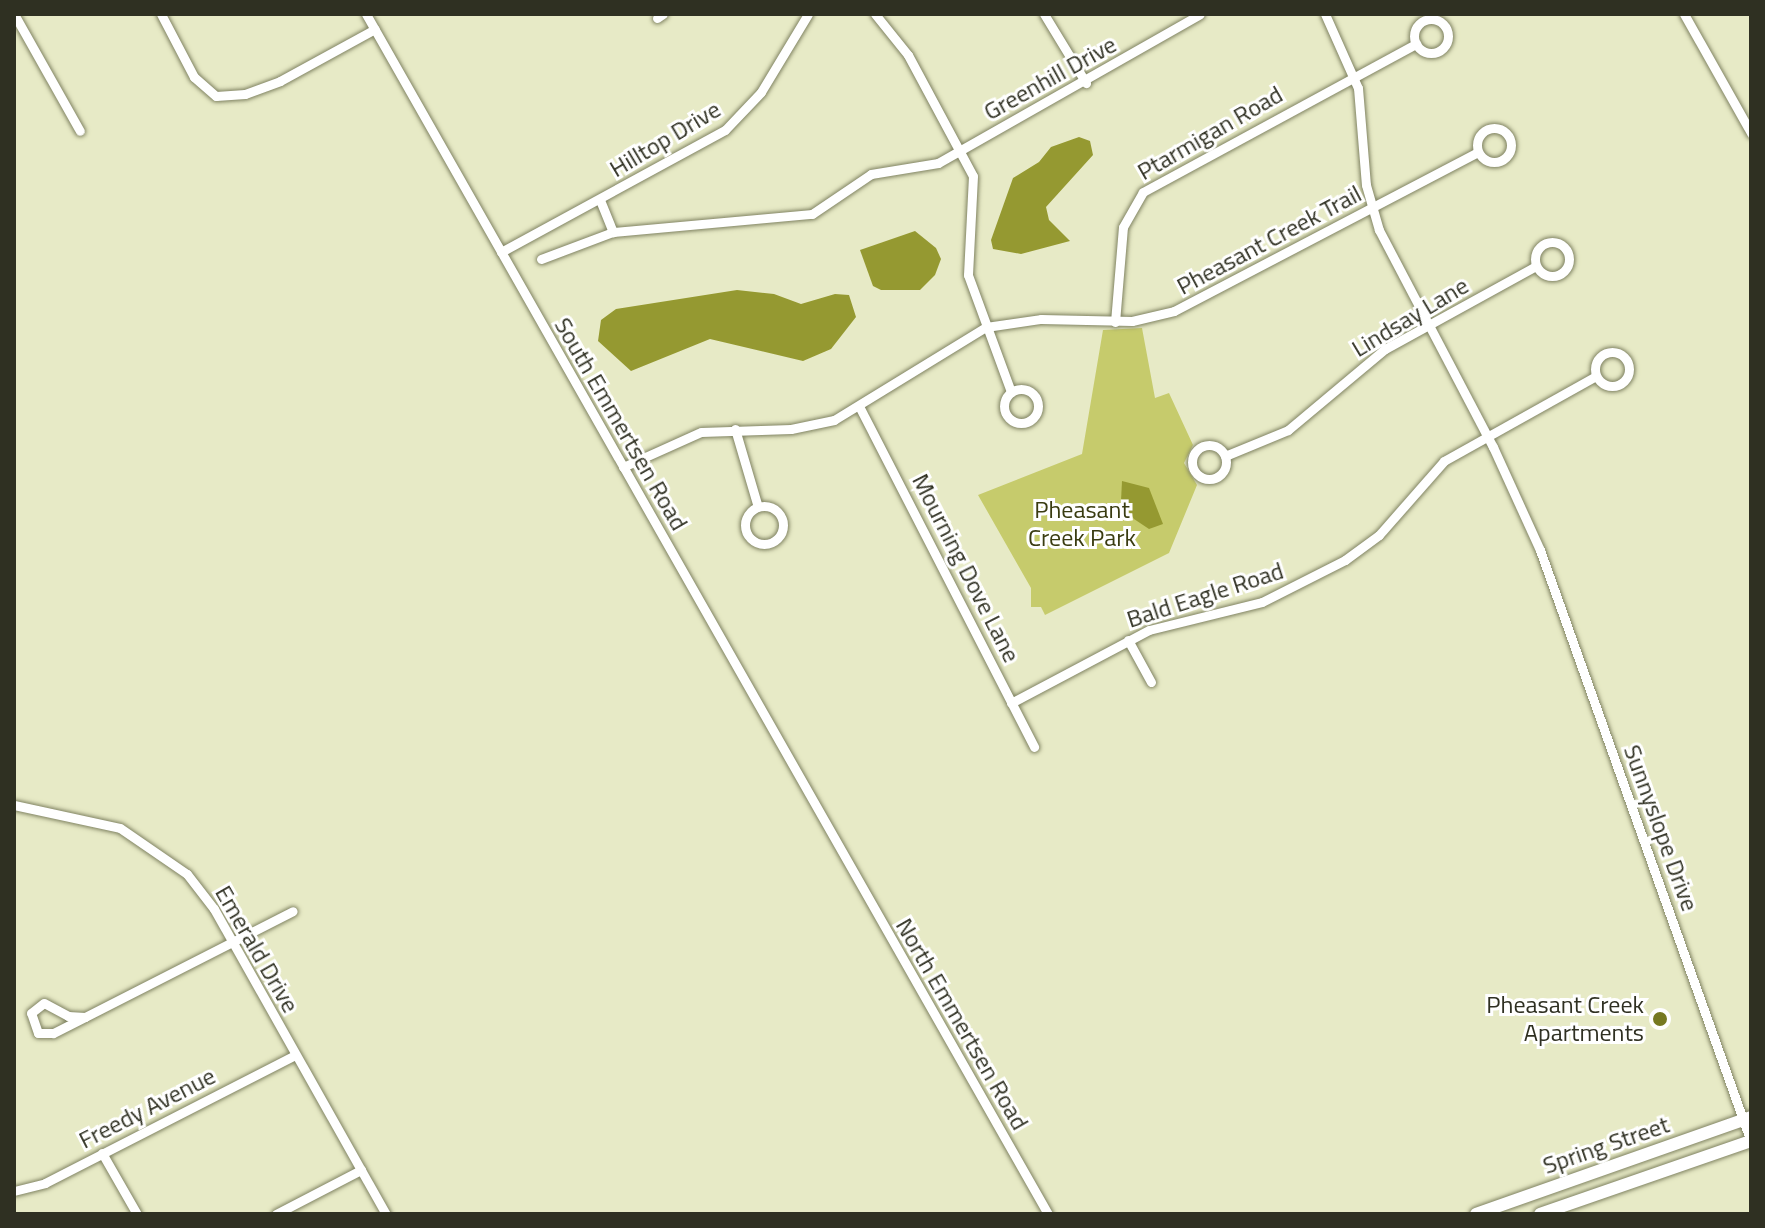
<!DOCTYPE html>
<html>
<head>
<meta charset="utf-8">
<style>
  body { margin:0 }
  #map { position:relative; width:1765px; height:1228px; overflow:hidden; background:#e7eac6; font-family:"Titillium Web",sans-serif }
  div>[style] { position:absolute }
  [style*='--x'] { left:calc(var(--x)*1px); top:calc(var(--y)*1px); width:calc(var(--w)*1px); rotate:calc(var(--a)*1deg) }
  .green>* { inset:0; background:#c6cb6c }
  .water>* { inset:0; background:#959931 }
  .roads { filter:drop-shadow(0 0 2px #808362) drop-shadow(0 0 2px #808362) }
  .street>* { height:9px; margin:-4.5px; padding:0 4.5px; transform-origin:4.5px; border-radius:4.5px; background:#fff }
  .street>.ring { margin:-4.5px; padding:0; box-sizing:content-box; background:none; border:9px solid #fff; border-radius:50% }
  .secondary>* { height:12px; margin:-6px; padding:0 6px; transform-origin:6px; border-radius:6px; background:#fff }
  .dots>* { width:22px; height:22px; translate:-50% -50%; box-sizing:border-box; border:4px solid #fff; border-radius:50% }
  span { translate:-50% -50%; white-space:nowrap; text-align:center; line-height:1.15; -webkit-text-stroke:6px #fff; paint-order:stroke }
  .street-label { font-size:24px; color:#2f3022 }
  .park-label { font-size:24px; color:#3a3c11 }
  .poi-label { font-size:24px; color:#2f3022 }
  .right { translate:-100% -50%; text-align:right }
  .frame { position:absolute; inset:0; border:16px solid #2f3022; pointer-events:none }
</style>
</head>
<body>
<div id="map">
  <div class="green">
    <div style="clip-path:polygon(1142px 328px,1155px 398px,1169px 393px,1193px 445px,1184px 463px,1197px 485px,1169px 553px,1045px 615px,1041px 607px,1031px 607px,1031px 588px,978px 495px,1082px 454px,1103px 330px)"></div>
  </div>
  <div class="water">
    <div style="clip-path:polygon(1079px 137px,1090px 141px,1093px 155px,1046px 207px,1049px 220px,1070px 241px,1021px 254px,993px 249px,991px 240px,1013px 178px,1039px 162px,1051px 147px)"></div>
    <div style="clip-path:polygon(915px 231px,936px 248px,941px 259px,935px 275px,920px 290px,881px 290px,873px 286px,860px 250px)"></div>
    <div style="clip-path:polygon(737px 290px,774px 294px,801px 304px,835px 294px,849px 295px,856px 317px,831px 349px,803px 361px,710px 339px,631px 371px,598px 341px,601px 320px,616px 309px)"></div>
    <div style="clip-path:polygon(1122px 481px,1149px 488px,1163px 524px,1149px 529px,1134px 519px,1121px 501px)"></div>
  </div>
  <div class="roads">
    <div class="street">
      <div style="--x:14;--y:14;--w:134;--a:60.6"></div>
      <div style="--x:161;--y:14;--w:71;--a:62.4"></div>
      <div style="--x:194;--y:77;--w:29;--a:41"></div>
      <div style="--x:216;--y:96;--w:29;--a:-4"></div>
      <div style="--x:245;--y:94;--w:37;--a:-20"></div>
      <div style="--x:280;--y:81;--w:108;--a:-28.7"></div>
      <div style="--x:366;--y:14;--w:1380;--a:60.39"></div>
      <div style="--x:875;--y:14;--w:53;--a:51.2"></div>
      <div style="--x:908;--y:55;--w:137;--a:61.8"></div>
      <div style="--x:973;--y:176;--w:99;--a:92.9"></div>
      <div style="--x:968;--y:275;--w:125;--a:69.8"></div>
      <div style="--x:1044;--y:14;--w:81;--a:58.7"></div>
      <div style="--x:1325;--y:14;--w:81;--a:66"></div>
      <div style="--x:1358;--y:88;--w:97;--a:85.3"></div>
      <div style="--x:1366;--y:185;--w:47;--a:73.9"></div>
      <div style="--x:1379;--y:230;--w:245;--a:62.3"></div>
      <div style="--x:1493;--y:447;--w:113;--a:65.5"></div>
      <div style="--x:1540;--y:550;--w:628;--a:70.38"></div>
      <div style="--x:1684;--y:14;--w:137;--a:60.6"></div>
      <div style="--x:657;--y:18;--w:7;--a:-34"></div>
      <div class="ring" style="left:1414px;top:19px;width:25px;height:25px"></div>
      <div class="ring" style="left:1477px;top:128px;width:25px;height:25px"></div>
      <div style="--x:600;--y:200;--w:35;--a:68"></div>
      <div style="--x:613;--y:232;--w:200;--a:-5.2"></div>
      <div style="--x:812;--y:214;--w:71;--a:-34.1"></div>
      <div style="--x:871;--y:174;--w:68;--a:-9.3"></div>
      <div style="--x:938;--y:163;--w:301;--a:-29.6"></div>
      <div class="ring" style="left:1535px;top:242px;width:25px;height:25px"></div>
      <div style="--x:501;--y:252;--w:255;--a:-28.6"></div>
      <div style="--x:725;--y:130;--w:52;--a:-46.5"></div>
      <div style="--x:761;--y:92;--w:91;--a:-58.9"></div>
      <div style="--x:541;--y:259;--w:77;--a:-20.6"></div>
      <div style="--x:1115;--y:322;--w:95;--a:-85.2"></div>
      <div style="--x:1123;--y:227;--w:40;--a:-60.3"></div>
      <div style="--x:1143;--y:192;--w:311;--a:-28.5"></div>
      <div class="ring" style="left:1595px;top:352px;width:25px;height:25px"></div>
      <div class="ring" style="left:1004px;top:389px;width:25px;height:25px"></div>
      <div style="--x:860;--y:408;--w:381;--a:62.8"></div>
      <div style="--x:735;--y:429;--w:81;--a:73.6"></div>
      <div class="ring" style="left:1192px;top:445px;width:25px;height:25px"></div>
      <div style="--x:1225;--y:456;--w:68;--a:-22.4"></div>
      <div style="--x:1288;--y:430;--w:126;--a:-39.9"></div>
      <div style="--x:1385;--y:349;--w:172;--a:-28.8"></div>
      <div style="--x:623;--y:467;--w:85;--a:-24.2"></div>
      <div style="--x:701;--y:432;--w:90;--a:-1.9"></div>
      <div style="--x:791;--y:429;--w:44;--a:-11.8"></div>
      <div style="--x:834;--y:420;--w:178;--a:-31.5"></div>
      <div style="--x:986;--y:327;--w:56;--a:-8.3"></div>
      <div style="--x:1041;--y:319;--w:91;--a:1.3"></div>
      <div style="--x:1132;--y:321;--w:43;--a:-13.4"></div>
      <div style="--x:1174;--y:311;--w:343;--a:-27.6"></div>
      <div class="ring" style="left:745px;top:506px;width:29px;height:29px"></div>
      <div style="--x:1128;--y:640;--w:48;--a:61.3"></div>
      <div style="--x:1011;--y:703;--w:156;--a:-27.9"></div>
      <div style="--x:1149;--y:630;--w:116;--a:-13.9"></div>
      <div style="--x:1262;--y:602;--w:93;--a:-26.8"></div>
      <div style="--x:1345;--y:560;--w:42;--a:-36.3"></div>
      <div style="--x:1379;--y:535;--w:98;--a:-48.7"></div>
      <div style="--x:1444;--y:461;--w:174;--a:-29.2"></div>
      <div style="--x:14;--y:805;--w:108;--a:12.2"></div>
      <div style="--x:120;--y:828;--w:81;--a:34.5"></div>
      <div style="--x:187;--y:874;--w:44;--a:52.4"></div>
      <div style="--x:214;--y:909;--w:350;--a:60.6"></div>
      <div style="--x:44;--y:1003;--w:27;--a:28"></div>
      <div style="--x:68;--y:1016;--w:17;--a:3"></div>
      <div style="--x:85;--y:1017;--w:36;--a:153"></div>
      <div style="--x:53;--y:1033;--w:15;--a:180"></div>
      <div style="--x:38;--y:1033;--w:21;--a:-109"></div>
      <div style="--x:31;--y:1013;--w:16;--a:-38"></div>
      <div style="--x:85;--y:1017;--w:233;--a:-27"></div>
      <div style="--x:102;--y:1153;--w:70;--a:60.2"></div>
      <div style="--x:14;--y:1191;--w:32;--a:-14"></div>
      <div style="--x:45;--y:1183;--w:281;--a:-27.1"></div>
      <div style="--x:276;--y:1214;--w:96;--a:-27.4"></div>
    </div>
    <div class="secondary">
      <div style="--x:1476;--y:1214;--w:292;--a:-19.4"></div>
      <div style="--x:1540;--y:1214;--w:223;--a:-19.1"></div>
    </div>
  </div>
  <div class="dots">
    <div style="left:1660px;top:1019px;background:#767921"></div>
  </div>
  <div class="street-label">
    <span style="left:1050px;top:78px;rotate:-29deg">Greenhill Drive</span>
    <span style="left:1210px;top:133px;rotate:-30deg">Ptarmigan Road</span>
    <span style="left:665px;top:139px;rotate:-31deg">Hilltop Drive</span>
    <span style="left:1269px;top:240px;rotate:-28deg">Pheasant Creek Trail</span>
    <span style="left:1410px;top:317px;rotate:-31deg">Lindsay Lane</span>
    <span style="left:621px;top:424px;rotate:60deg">South Emmertsen Road</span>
    <span style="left:966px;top:568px;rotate:63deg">Mourning Dove Lane</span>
    <span style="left:1205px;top:595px;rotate:-18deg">Bald Eagle Road</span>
    <span style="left:1661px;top:828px;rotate:70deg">Sunnyslope Drive</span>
    <span style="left:257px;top:949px;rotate:60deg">Emerald Drive</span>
    <span style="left:962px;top:1024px;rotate:60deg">North Emmertsen Road</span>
    <span style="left:147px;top:1108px;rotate:-27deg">Freedy Avenue</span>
    <span style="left:1606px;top:1145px;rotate:-19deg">Spring Street</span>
  </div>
  <div class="park-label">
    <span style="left:1082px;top:524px">Pheasant<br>Creek Park</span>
  </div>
  <div class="poi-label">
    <span class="right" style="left:1644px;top:1019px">Pheasant Creek<br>Apartments</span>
  </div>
  <div class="frame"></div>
</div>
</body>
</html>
